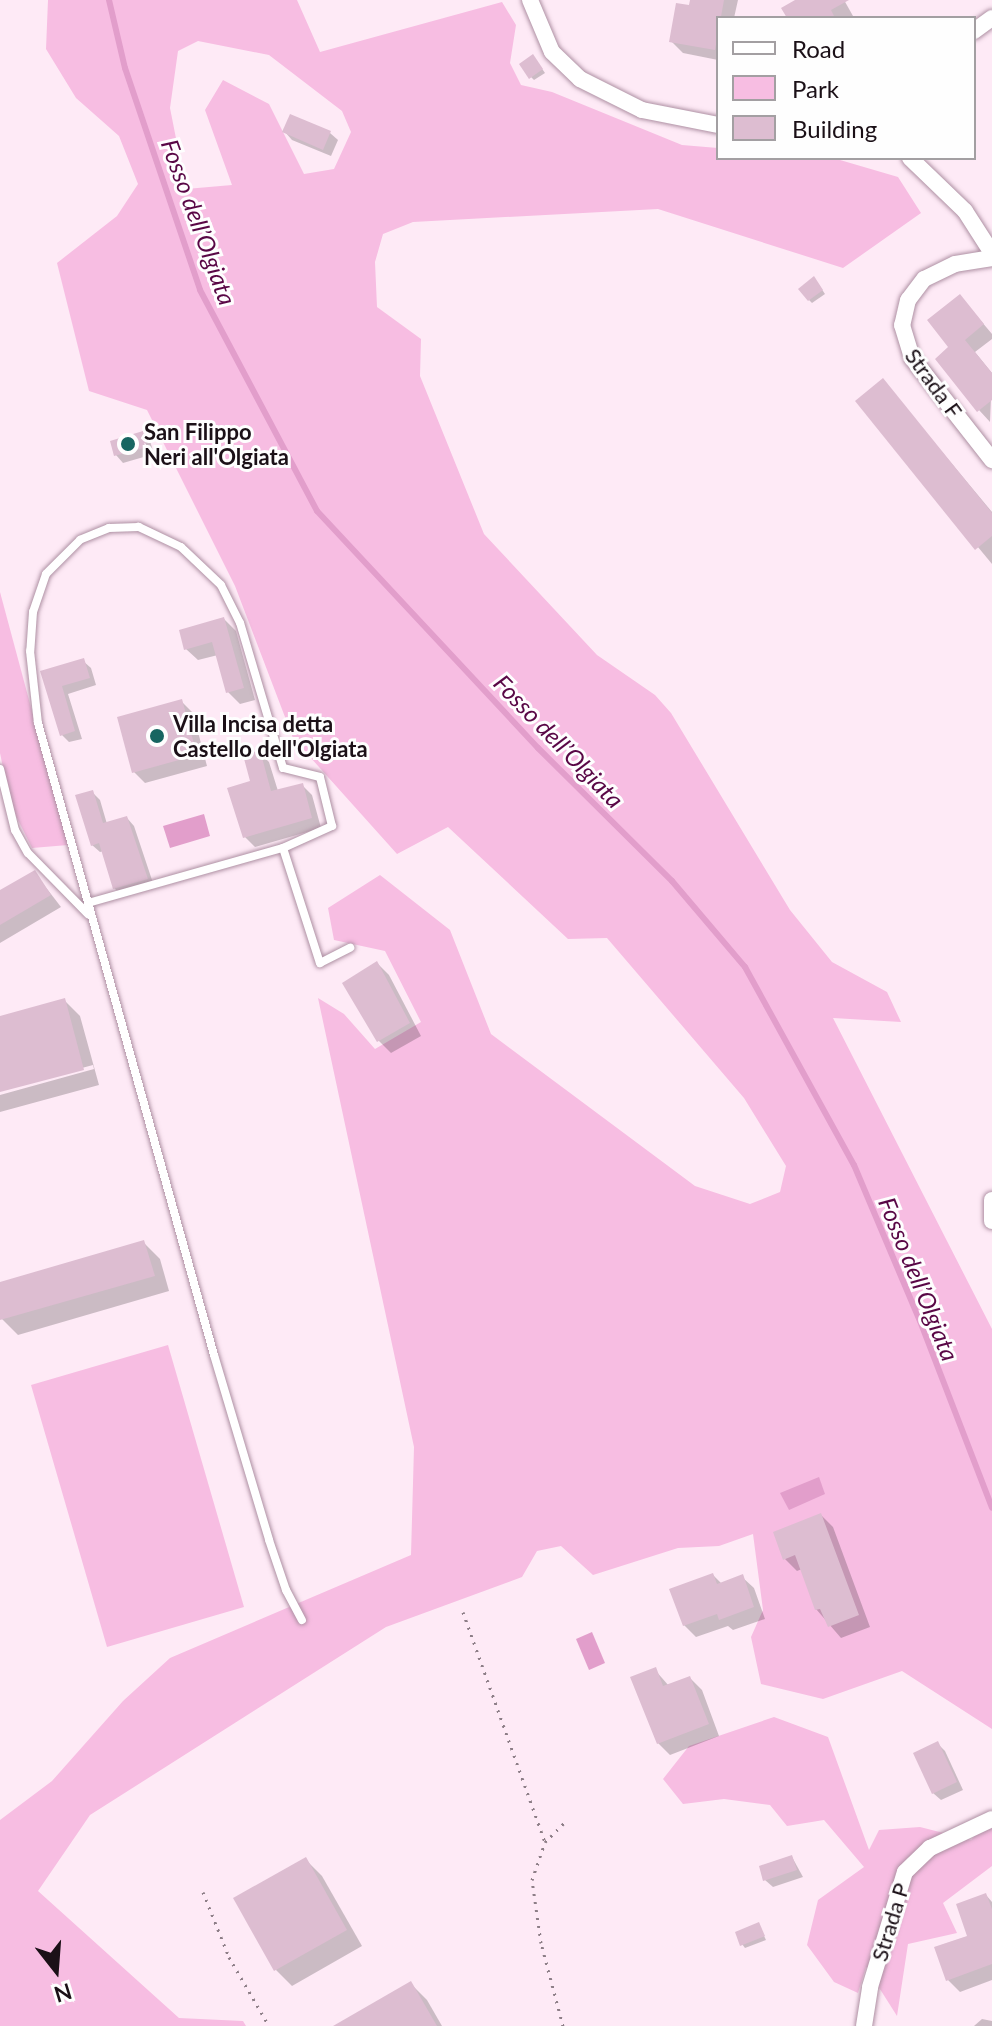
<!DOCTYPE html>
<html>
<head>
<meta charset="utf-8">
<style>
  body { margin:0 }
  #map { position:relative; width:992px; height:2026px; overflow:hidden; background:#feeaf6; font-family:Lato,sans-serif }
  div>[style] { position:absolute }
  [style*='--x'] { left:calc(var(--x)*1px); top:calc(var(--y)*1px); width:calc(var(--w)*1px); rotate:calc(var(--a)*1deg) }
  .green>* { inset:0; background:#f7bde2 }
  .water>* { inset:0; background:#e29ecb }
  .shadow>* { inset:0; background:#0003 }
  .stream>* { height:6px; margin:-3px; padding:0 3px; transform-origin:3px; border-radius:3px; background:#e29ecb }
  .building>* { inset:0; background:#ddbdd1 }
  .path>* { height:3px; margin-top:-1.5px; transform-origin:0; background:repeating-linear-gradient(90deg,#8d7e87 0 2px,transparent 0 8px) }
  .roads { filter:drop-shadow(0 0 2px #ae90a3) drop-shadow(0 0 2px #ae90a3) }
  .service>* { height:8px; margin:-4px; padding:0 4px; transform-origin:4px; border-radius:4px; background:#fff }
  .minor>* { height:16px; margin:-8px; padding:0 8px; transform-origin:8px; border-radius:8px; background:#fff }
  .dots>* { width:22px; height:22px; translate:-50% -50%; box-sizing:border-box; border:4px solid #fefefe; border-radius:50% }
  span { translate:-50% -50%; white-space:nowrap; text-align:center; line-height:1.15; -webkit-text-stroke:6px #fefefe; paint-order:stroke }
  .street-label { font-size:22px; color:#1b1017 }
  .poi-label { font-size:22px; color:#1b1017; font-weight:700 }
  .left { translate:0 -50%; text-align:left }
  .water-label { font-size:24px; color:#590746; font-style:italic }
  .legend { position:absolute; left:716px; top:16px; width:260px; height:144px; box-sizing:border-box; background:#fefefe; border:2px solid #a39fa2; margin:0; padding:10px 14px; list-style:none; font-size:24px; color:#1b1017 }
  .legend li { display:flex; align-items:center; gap:16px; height:40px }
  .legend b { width:40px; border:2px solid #a39fa2 }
  .north { position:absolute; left:16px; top:1930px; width:80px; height:80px; -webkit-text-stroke:6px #fefefe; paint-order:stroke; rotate:163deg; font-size:22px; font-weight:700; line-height:32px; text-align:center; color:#1b1017 }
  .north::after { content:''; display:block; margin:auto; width:28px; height:36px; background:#1b1017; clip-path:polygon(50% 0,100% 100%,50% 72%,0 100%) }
</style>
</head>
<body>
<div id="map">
  <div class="green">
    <div style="clip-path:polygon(evenodd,48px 0,297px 0,320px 52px,502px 2px,516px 25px,510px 63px,521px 85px,552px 92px,682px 145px,718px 148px,718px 158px,840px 160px,898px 177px,921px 213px,843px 268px,658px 209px,413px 222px,383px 234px,375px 262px,377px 307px,421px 339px,420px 376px,484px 534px,597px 655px,655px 695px,671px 713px,790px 910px,832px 962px,887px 992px,901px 1022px,833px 1018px,992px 1329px,992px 1729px,902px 1671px,823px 1699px,761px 1684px,751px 1637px,763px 1610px,753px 1534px,719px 1546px,678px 1548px,593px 1575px,561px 1546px,537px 1551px,522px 1577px,386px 1627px,90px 1815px,38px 1891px,179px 2018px,243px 2021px,246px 2026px,0 2026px,0 1820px,52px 1781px,123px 1701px,170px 1658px,411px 1555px,414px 1447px,318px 998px,344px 1014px,375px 1049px,421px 1022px,385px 951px,334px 940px,328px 908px,380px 875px,450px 930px,491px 1034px,695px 1186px,750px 1204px,780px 1192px,786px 1166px,744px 1098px,607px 938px,568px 939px,448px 827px,397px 854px,293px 738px,235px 586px,147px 410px,89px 391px,57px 263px,117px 216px,138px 184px,119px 136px,76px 98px,46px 49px,48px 0,198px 41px,269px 55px,342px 111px,351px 132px,334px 169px,304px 174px,269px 104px,223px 80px,205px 110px,232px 185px,186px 189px,170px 108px,178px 51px,198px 41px)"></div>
    <div style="clip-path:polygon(0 592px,68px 845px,32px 848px,11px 806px,0 753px)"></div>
    <div style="clip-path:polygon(168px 1345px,244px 1607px,107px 1647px,31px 1385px)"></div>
    <div style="clip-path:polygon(774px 1717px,828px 1737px,869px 1850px,879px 1830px,920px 1827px,971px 1840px,992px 1818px,992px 1866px,943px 1903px,957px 1933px,908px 1944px,897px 2016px,866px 1967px,858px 1993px,834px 1982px,807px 1945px,818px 1900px,864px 1867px,824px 1820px,787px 1826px,770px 1805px,724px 1799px,683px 1804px,663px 1779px,689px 1746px)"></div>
  </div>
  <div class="water">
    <div style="clip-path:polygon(204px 814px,210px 836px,170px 848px,163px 826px)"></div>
    <div style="clip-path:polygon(819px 1477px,825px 1494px,789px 1510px,780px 1493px)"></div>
    <div style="clip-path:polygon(592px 1632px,605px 1663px,589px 1670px,576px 1639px)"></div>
  </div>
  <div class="shadow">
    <div style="clip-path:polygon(692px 0,738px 0,734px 18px,718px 18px,718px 60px,683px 53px,671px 41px)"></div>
    <div style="clip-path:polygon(799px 0,844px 0,853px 16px,789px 18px)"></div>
    <div style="clip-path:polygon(536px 60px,545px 73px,534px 80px,531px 77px)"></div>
    <div style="clip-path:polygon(285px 132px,330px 133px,338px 140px,331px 156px,292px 140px)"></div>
    <div style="clip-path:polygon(817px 282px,825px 294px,812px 303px,809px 300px)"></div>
    <div style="clip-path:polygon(971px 309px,992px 334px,992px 339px,975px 352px,992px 373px,990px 422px,979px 410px,951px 348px)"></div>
    <div style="clip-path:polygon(883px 381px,992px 512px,992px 564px,858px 402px)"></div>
    <div style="clip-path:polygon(142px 433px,150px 441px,154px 454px,123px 463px,116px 455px)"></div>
    <div style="clip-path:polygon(224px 619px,236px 631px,255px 700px,240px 704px,228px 692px,218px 655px,198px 660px,186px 649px)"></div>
    <div style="clip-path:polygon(83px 661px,91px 668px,96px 685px,68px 694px,82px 739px,69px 742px,62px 735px,43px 673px)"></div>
    <div style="clip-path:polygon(181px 701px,193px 713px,207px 766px,145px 783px,134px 772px)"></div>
    <div style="clip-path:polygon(259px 752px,269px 762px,278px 791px,302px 785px,312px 795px,321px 828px,255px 847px,245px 837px)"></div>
    <div style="clip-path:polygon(92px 792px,100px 800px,107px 824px,127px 818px,134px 826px,154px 886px,122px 895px,114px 888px,104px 851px,100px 852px,92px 845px)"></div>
    <div style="clip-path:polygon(34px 872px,61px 907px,0 943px,0 893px)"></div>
    <div style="clip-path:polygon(377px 963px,389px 975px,421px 1036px,391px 1053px,379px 1041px)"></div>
    <div style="clip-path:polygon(64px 1000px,80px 1016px,99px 1085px,0 1112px,0 1095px,94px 1069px,93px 1065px,0 1090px,0 1018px)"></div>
    <div style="clip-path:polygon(144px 1243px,160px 1259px,169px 1291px,18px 1335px,2px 1319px,0 1284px)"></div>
    <div style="clip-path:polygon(821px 1515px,833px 1527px,870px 1627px,841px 1638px,816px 1609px,802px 1569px,797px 1571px,785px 1559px)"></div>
    <div style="clip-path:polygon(713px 1575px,722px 1584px,742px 1577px,754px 1588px,765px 1619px,733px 1630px,728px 1626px,696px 1637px,684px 1625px)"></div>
    <div style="clip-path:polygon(655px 1670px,669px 1686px,690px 1678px,702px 1690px,719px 1736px,670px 1755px,658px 1743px)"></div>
    <div style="clip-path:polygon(938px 1744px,945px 1751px,963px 1790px,941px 1800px,933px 1793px)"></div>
    <div style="clip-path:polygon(792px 1857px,803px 1877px,773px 1887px,765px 1880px)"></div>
    <div style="clip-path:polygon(306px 1860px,322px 1876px,362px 1946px,292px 1986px,276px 1970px)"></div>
    <div style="clip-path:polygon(986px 1895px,992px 1902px,992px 1980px,960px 1992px,948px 1980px)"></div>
    <div style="clip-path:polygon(759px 1925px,766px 1940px,745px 1948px,742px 1944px)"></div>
    <div style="clip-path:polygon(411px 1984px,427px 2000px,442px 2026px,339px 2026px)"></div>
    <div style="clip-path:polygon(982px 2019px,992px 2021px,992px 2026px,974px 2026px)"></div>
  </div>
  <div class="stream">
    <div style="--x:109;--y:0;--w:70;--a:76.8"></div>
    <div style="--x:125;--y:68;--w:234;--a:71.3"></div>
    <div style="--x:200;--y:290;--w:250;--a:62.1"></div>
    <div style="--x:317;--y:511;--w:324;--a:47"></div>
    <div style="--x:538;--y:748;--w:189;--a:44.8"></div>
    <div style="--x:672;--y:881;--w:113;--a:49.7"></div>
    <div style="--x:745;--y:967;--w:226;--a:61.2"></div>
    <div style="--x:854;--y:1165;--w:169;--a:67.1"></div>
    <div style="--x:920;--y:1321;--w:200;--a:68.9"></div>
  </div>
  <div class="building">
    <div style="clip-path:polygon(690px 0,724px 0,715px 50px,669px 42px,676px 3px,689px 5px)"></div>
    <div style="clip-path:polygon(795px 0,849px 0,831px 10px,835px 18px,787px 18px,781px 8px)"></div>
    <div style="clip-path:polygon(533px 54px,543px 69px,529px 79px,519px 64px)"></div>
    <div style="clip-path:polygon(290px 114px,331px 131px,323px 150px,282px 132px)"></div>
    <div style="clip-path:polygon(814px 276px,823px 290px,808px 301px,798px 289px)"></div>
    <div style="clip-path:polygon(960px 294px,984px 324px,965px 340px,992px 373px,992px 400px,977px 412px,935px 359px,948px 347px,927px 320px)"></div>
    <div style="clip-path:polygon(883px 378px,992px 513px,992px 536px,975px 550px,855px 401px)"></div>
    <div style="clip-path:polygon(143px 431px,147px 447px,114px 456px,110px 441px)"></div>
    <div style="clip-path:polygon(224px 617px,244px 688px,226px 693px,212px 642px,184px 650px,179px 630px)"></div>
    <div style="clip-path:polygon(84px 658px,90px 678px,62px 686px,75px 731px,60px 736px,40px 671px)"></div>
    <div style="clip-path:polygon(182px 699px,197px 755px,132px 773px,117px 717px)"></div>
    <div style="clip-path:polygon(260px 750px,271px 791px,303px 783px,312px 818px,243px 838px,227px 788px,250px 781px,243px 755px)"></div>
    <div style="clip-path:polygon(93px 790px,103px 823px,127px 816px,148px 879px,113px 889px,99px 843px,91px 846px,75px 795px)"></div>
    <div style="clip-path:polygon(35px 870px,51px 895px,0 925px,0 890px)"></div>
    <div style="clip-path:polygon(377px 961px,410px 1023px,377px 1042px,342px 983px)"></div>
    <div style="clip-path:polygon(65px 998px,84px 1070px,0 1092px,0 1016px)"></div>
    <div style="clip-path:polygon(144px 1240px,155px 1276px,0 1320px,0 1282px)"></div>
    <div style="clip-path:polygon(821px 1513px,859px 1615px,828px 1627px,820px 1609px,815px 1610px,795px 1555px,783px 1560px,773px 1532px)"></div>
    <div style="clip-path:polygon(713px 1573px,717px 1584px,743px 1574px,754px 1607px,719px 1620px,717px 1614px,683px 1626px,669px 1589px)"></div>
    <div style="clip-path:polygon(656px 1667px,663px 1686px,690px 1676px,709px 1724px,657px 1744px,630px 1677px)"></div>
    <div style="clip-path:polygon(938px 1741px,957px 1782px,932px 1794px,913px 1753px)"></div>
    <div style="clip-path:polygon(792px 1855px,797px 1870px,763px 1881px,759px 1866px)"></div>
    <div style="clip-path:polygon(306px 1857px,347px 1930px,274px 1971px,233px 1898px)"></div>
    <div style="clip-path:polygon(986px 1893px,992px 1909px,992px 1964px,946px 1981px,934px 1947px,967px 1936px,956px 1904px)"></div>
    <div style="clip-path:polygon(759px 1922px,765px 1936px,740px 1946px,735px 1932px)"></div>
    <div style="clip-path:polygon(411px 1981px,437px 2026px,333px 2026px)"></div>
  </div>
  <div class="path">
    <div style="--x:463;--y:1612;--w:244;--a:70.4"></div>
    <div style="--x:203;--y:1892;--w:70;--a:68.2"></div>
    <div style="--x:229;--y:1957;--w:80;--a:59.9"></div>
    <div style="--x:563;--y:2026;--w:86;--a:-104.8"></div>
    <div style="--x:541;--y:1943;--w:64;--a:-98.1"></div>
    <div style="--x:532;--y:1880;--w:40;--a:-71.1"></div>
    <div style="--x:545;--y:1842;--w:31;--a:-45"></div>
  </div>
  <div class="roads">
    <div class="service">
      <div style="--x:0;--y:769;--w:63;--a:76.2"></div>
      <div style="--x:15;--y:830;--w:26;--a:61"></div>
      <div style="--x:28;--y:853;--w:86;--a:45.5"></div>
      <div style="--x:283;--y:848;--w:121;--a:72.2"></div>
      <div style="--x:320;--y:963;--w:34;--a:-27"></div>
      <div style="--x:88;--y:903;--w:203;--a:-15.8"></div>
      <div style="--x:283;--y:848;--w:54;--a:-24.2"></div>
      <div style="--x:332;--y:826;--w:50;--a:-103.8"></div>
      <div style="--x:320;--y:777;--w:38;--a:-166"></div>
      <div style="--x:283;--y:768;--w:151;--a:-106.5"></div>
      <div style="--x:240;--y:623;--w:42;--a:-116.6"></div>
      <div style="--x:221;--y:585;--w:55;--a:-136.5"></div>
      <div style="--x:181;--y:547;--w:47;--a:-154.5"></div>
      <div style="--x:139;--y:527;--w:30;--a:178"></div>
      <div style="--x:109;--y:528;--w:31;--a:158"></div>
      <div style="--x:80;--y:540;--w:48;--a:135"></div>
      <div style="--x:46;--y:574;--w:40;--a:108.9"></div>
      <div style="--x:33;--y:612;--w:39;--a:94"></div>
      <div style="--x:30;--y:651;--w:72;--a:83.7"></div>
      <div style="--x:38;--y:723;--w:656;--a:74.44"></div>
      <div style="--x:214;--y:1355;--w:193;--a:73.4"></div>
      <div style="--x:269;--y:1540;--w:53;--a:71.2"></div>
      <div style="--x:286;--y:1590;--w:34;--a:62"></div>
    </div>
    <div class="minor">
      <div style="--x:530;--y:0;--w:56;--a:67.1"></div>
      <div style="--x:552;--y:52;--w:39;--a:44"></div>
      <div style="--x:580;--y:79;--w:69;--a:26.6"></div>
      <div style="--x:642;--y:110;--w:77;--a:11.2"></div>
      <div style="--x:974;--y:31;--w:22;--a:-36"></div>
      <div style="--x:910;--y:158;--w:76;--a:43.9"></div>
      <div style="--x:965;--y:211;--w:50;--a:57.3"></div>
      <div style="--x:992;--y:258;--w:37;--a:171"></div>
      <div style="--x:955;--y:264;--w:34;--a:154"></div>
      <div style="--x:924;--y:279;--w:26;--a:127"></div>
      <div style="--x:908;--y:300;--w:26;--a:103"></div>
      <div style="--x:902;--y:325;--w:34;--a:73"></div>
      <div style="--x:912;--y:358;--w:130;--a:51.9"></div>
      <div style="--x:992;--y:1200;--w:21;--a:90"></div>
      <div style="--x:864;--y:2026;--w:39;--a:-81"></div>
      <div style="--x:870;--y:1987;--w:120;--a:-73.1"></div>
      <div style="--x:905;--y:1872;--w:35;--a:-44"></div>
      <div style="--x:930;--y:1848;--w:68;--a:-25.1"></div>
    </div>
  </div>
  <div class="dots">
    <div style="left:128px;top:444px;background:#176561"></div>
    <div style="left:157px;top:736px;background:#176561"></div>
  </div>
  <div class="street-label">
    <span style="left:934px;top:383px;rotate:54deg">Strada F</span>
    <span style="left:890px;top:1922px;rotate:-73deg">Strada P</span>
  </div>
  <div class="poi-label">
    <span class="left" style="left:144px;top:444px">San Filippo<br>Neri all'Olgiata</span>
    <span class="left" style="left:173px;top:736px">Villa Incisa detta<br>Castello dell'Olgiata</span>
  </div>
  <div class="water-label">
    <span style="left:199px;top:222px;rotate:70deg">Fosso dell’Olgiata</span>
    <span style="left:559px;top:741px;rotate:46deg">Fosso dell’Olgiata</span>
    <span style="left:919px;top:1279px;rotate:68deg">Fosso dell’Olgiata</span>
  </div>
  <ul class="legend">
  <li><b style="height:10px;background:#fff"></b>Road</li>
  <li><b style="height:22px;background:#f7bde2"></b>Park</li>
  <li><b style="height:22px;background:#ddbdd1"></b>Building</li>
  </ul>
  <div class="north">N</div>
</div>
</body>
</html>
